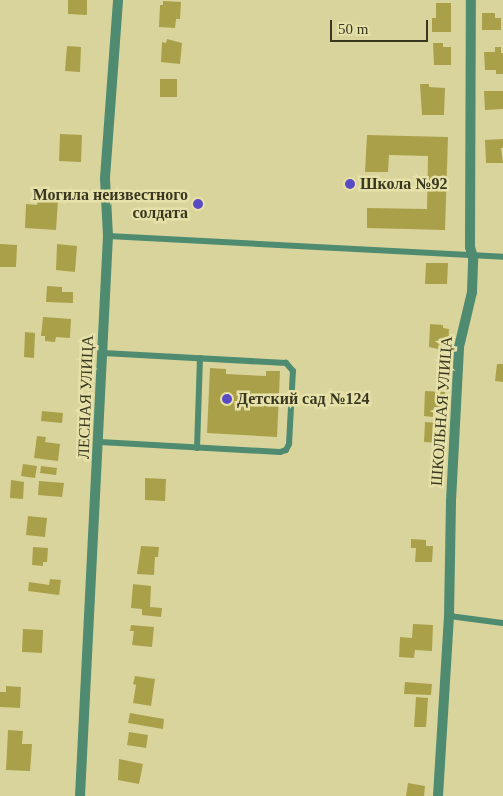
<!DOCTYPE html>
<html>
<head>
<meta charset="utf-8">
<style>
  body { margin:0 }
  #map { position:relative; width:503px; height:796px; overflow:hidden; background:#d9d49c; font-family:"Times New Roman",serif }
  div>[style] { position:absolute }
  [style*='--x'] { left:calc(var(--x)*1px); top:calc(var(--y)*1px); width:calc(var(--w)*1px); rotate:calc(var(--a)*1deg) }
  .building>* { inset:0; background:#aaa049 }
  .service>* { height:6px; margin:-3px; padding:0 3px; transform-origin:3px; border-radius:3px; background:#4f8b70 }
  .minor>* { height:10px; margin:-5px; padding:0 5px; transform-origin:5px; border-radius:5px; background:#4f8b70 }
  .dots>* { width:14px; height:14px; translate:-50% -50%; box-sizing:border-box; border:2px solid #e6e1a9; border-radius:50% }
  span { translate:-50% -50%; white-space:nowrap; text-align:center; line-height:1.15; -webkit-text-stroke:5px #e6e1a9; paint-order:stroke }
  .poi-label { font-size:16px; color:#393720; font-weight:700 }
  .left { translate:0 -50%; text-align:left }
  .right { translate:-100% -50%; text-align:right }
  .street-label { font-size:16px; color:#393720 }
  .scale { position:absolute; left:330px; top:20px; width:98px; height:22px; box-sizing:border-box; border:2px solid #393720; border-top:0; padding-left:6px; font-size:15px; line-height:18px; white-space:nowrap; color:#393720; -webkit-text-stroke:4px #e6e1a9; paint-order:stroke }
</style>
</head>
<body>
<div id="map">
  <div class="building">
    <div style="clip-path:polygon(68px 0,87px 0,87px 15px,68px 14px)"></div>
    <div style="clip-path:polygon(163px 1px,181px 2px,180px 19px,176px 19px,175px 28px,159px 27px,160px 5px,163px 5px)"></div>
    <div style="clip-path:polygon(436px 3px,451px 3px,451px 32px,432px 32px,432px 18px,436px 18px)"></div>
    <div style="clip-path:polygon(482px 13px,495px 13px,495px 18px,501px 18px,501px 30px,482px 30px)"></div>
    <div style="clip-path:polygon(167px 39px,182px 43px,180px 64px,161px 62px,162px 42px,166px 43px)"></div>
    <div style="clip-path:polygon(433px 43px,443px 43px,443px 47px,451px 47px,451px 65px,434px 65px)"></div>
    <div style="clip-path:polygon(67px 46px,81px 47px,80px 72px,65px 71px)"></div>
    <div style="clip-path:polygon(495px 47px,501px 47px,501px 53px,503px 53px,503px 74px,496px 74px,496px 70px,485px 70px,484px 52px,495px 52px)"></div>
    <div style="clip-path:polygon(160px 79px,177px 79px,177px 97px,160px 97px)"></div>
    <div style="clip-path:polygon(420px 84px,429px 84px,429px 87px,445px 88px,444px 115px,422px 115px)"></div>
    <div style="clip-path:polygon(484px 91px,503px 91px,503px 109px,485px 110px)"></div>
    <div style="clip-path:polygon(60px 134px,82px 135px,81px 162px,59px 161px)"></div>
    <div style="clip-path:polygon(367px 135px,448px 137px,445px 230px,367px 228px,367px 208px,427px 209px,428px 156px,389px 155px,388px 172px,365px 172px)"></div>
    <div style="clip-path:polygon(503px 139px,503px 148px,501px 148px,503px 163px,486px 163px,485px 140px)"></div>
    <div style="clip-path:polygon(38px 199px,58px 200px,56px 230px,25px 228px,26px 204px,37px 205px)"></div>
    <div style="clip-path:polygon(0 244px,17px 245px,16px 267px,0 267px)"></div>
    <div style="clip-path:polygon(57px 244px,77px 246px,75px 272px,56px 270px)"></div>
    <div style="clip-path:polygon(426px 263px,448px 263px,447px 284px,425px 284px)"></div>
    <div style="clip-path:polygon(47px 286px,62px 287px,62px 292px,73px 292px,73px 303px,46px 302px)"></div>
    <div style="clip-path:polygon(43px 317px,71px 319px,70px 338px,56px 337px,55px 342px,45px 341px,45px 336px,41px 336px)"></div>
    <div style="clip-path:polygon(430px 324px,443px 325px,443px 328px,449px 329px,448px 351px,429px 347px)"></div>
    <div style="clip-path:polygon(25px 332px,35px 333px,34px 358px,24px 357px)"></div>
    <div style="clip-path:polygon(497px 364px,503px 364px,503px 382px,495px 381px)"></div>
    <div style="clip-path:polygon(210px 368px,226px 369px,226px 374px,266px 376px,266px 371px,280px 371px,277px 437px,207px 433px)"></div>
    <div style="clip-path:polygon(425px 391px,445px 392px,444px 407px,434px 407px,433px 417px,424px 416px)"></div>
    <div style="clip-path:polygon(42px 411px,63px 413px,62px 423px,41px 421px)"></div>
    <div style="clip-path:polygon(425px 422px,439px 423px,438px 443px,424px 442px)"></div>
    <div style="clip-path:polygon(37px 436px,46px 437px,45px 442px,60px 444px,58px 461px,34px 458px)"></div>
    <div style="clip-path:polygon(23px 464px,37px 466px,35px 478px,21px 476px)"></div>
    <div style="clip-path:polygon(41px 466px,57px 468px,56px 475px,40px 473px)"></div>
    <div style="clip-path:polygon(145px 478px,166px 479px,165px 501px,145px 500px)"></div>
    <div style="clip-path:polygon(11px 480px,24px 482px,23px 499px,10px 498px)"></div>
    <div style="clip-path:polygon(39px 481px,64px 483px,62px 497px,38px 495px)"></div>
    <div style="clip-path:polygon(28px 516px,47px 518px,45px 537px,26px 535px)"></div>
    <div style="clip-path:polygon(411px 539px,426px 540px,426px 546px,433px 546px,432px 562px,415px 562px,416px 548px,411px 548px)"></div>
    <div style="clip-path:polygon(141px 546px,159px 547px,158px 557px,155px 557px,154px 575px,137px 574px)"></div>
    <div style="clip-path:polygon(33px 547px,48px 548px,47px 562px,43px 562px,43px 566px,32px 565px)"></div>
    <div style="clip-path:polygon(50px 579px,61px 580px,59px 595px,28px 591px,29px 582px,49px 585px)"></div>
    <div style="clip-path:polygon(133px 584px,151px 586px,150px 607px,162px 608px,161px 617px,142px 615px,142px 609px,131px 608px)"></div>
    <div style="clip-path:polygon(413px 624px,433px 625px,432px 651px,415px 650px,414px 658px,399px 657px,400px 637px,412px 638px)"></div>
    <div style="clip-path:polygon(131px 625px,154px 627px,152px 647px,132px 645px,134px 631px,130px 631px)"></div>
    <div style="clip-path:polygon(23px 629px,43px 630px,42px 653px,22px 652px)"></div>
    <div style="clip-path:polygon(135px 676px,155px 679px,151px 706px,133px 703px,136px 685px,133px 684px)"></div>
    <div style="clip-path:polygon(405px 682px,432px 684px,431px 695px,404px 694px)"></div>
    <div style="clip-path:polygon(6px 686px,21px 687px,20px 708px,0 707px,0 692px,6px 692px)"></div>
    <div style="clip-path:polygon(416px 697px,428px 698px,426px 727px,414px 727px)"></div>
    <div style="clip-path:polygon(130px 713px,164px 719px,163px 729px,128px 723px)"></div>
    <div style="clip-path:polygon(8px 730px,23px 731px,22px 744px,32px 744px,30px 771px,6px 770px)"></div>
    <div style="clip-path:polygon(129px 732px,148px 735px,146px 748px,127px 745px)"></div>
    <div style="clip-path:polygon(119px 759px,143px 764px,139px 784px,118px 780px)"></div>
    <div style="clip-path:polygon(408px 783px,425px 786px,424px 796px,406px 796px)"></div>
  </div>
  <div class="service">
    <div style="--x:108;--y:236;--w:396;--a:3"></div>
    <div style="--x:100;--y:442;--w:180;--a:3.2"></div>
    <div style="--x:280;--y:452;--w:6;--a:-18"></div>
    <div style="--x:286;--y:450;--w:7;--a:-63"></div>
    <div style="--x:289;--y:444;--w:73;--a:-86.9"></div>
    <div style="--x:293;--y:371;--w:11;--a:-131"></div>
    <div style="--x:286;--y:363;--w:183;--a:-176.9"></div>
    <div style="--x:197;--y:448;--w:90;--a:-88.1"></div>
    <div style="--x:449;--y:616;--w:54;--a:7.4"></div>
  </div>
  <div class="minor">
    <div style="--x:80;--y:796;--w:561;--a:-87.14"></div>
    <div style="--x:108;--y:236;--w:58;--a:-93"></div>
    <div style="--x:105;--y:178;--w:178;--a:-85.8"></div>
    <div style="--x:438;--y:796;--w:180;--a:-86.5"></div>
    <div style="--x:449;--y:616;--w:115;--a:-89"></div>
    <div style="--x:451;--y:501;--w:154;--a:-87"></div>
    <div style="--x:459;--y:347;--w:57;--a:-76.7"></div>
    <div style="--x:472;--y:292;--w:35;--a:-88"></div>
    <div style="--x:473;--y:257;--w:10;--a:-107"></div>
    <div style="--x:470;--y:247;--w:247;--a:-89.8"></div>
  </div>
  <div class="dots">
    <div style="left:350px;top:184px;background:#594bc3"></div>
    <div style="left:198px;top:204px;background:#594bc3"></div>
    <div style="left:227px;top:399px;background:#594bc3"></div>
  </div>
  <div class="poi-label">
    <span class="left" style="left:360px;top:184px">Школа №92</span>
    <span class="right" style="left:188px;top:204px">Могила неизвестного<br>солдата</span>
    <span class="left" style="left:237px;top:399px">Детский сад №124</span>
  </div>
  <div class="street-label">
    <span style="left:86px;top:397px;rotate:-88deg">ЛЕСНАЯ УЛИЦА</span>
    <span style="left:442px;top:411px;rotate:-86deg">ШКОЛЬНАЯ УЛИЦА</span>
  </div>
  <div class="scale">50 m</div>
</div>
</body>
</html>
